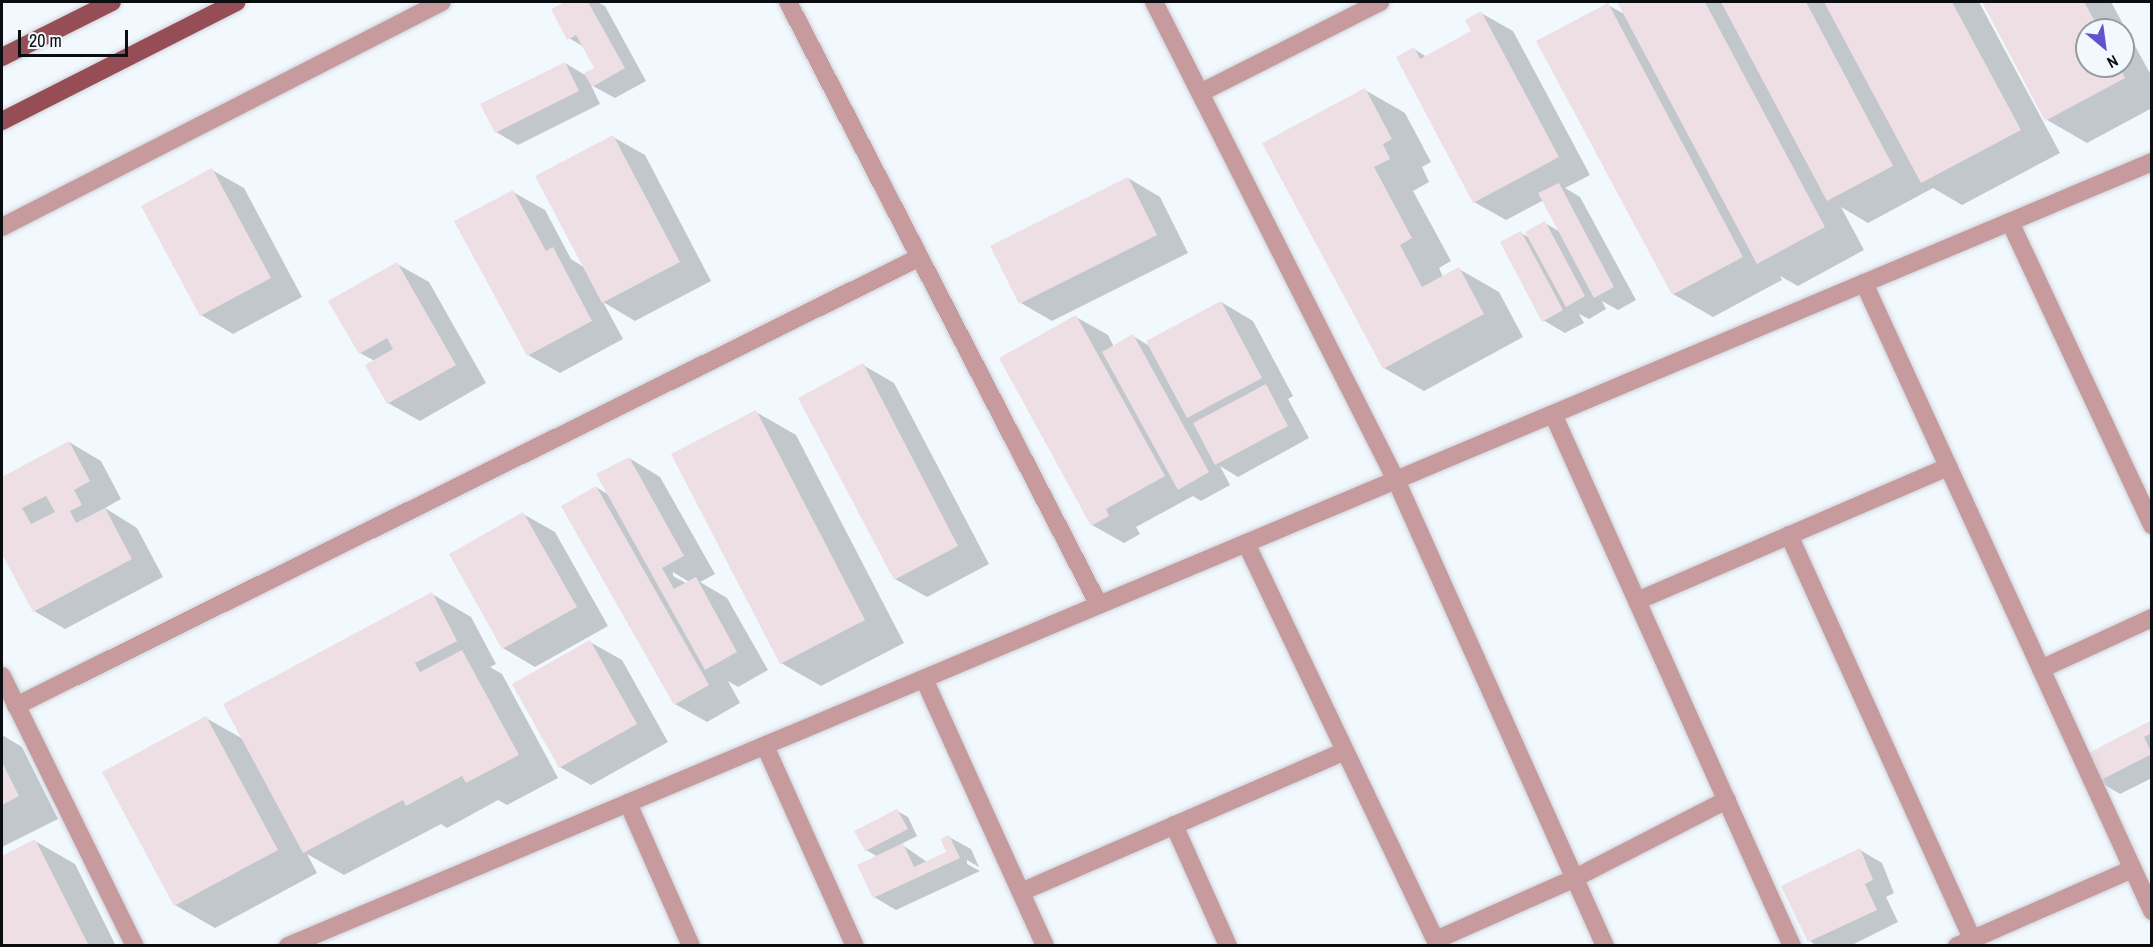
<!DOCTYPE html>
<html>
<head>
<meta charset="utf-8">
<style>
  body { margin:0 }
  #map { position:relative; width:2153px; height:947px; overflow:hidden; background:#f2f9fe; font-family:"Archivo Narrow",sans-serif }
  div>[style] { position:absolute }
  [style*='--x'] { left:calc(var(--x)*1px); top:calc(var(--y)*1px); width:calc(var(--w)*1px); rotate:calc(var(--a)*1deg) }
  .shadow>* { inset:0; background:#0003 }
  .building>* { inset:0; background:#eddfe4 }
  .roads { filter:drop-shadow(0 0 2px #cdd3d8) drop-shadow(0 0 2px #cdd3d8) }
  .minor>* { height:18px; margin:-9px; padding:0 9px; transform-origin:9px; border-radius:9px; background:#c79b9e }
  .major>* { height:18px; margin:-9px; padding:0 9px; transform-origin:9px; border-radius:9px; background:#964d55 }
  span { translate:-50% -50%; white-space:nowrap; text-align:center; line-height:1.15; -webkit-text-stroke:6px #f2f9fe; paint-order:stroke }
  .frame { position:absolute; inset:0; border:3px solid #0b0e11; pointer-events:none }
  .north { position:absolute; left:2075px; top:18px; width:60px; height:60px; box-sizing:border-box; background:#f2f9fe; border:2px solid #969b9f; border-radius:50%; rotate:151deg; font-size:16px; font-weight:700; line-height:24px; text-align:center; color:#0b0e11 }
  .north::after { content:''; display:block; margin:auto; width:21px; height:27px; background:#5f54cd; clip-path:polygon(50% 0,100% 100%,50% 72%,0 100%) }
  .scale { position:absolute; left:18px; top:30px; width:110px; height:27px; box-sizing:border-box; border:3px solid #0b0e11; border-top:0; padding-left:8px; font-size:18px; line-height:21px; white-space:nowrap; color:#0b0e11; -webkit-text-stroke:4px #f2f9fe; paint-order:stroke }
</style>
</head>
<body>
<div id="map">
  <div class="shadow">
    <div style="clip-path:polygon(568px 2px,597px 2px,605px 6px,646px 81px,615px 98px,591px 85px,600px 104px,518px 145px,496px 132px,565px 63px,585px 75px,596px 68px,584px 47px,569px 38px,553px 10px)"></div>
    <div style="clip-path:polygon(1618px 2px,1979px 2px,2060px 153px,1962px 205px,1933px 188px,1868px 223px,1841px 207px,1864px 250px,1798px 286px,1780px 276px,1782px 280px,1713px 317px,1673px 294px,1608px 5px,1626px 15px)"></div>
    <div style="clip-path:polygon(evenodd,1983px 2px,2111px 2px,2152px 77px,2152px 108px,2087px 143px,2047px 120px,1983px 2px,2087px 30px,2123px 30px,2123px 66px,2087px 66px,2087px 30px)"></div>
    <div style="clip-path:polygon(1481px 13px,1513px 31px,1590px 175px,1565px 188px,1580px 197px,1636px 300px,1618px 310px,1602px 301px,1606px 309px,1589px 319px,1579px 314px,1584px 323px,1565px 333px,1543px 320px,1521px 233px,1530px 238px,1545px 223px,1560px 232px,1544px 200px,1506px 220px,1474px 202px,1414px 49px,1427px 57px,1474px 32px)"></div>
    <div style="clip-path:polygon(1365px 90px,1405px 113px,1431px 162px,1422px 167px,1429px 182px,1413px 191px,1451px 261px,1439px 268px,1443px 277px,1459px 269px,1499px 292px,1523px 337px,1424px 391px,1384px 368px)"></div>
    <div style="clip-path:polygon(613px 137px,645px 155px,711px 281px,635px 321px,603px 302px,623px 339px,560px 373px,528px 355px,513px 192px,545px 210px,571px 259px,585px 268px)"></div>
    <div style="clip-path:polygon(212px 170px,244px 188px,302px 297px,233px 334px,201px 315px)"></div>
    <div style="clip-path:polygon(1128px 178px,1160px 197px,1188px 253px,1052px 321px,1021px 303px)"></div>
    <div style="clip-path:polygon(397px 264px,429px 282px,486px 383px,420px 421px,388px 403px,375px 361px,360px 353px)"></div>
    <div style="clip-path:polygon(1221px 302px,1253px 321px,1293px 396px,1288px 399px,1309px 438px,1238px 477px,1220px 466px,1230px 485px,1201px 501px,1193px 496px,1136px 527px,1140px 534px,1124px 543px,1092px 525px,1076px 317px,1108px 335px,1114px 347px,1133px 336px,1151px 347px)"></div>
    <div style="clip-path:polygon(863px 365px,894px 383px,989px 564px,927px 597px,895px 579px)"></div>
    <div style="clip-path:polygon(756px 412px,796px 435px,904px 643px,821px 686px,781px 663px,673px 455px)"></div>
    <div style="clip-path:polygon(69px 442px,101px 461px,121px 499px,105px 508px,137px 528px,163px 577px,65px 629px,34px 611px,2px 551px,2px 479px)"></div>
    <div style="clip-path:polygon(evenodd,629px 458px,660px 477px,715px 574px,700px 582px,727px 598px,768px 670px,738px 687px,728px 681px,740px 703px,707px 722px,675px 704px,596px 487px,609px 495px,629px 458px,673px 572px,694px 585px,693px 587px,673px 576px,673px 572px)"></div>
    <div style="clip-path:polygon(523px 514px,555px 532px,608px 626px,535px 667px,503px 648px,451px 555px)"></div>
    <div style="clip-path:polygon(432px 594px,471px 617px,496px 664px,490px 667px,502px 674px,558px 778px,507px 805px,498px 800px,447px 828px,441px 824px,344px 875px,307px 854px,317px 873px,215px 928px,175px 905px,206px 718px,243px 739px)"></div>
    <div style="clip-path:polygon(590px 642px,622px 660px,668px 742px,591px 785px,560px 767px)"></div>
    <div style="clip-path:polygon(2152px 721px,2152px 778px,2120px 794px,2098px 781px)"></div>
    <div style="clip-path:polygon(2px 735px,22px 747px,58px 819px,2px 847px)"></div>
    <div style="clip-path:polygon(897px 811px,908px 817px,917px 836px,901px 844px,927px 862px,948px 852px,949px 837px,971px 849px,979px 867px,967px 860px,967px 864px,980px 871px,896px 910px,874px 897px,878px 857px,866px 850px)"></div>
    <div style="clip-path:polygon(35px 841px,75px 864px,116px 946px,2px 946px,2px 858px)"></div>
    <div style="clip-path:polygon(1860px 850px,1882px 863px,1894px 893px,1886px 897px,1898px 922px,1850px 946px,1817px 946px,1810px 941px,1783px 886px)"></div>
  </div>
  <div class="building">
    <div style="clip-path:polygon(565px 2px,588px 2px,625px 68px,592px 87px,584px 73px,594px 68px,576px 35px,567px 40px,551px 9px)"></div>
    <div style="clip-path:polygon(1617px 2px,1705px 2px,1825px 227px,1757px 264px)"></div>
    <div style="clip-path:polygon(1721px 2px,1806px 2px,1893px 166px,1827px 201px)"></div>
    <div style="clip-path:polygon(1824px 2px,1952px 2px,2021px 130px,1921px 183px)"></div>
    <div style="clip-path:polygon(1982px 2px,2084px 2px,2100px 30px,2087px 30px,2087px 66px,2119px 66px,2125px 78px,2045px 121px)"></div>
    <div style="clip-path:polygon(1608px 3px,1743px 257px,1672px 295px,1536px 41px)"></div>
    <div style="clip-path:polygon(1481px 11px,1559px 157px,1473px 203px,1396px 57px,1414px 47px,1420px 59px,1471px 31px,1465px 20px)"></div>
    <div style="clip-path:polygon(565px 62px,579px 91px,495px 133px,480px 104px)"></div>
    <div style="clip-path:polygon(1365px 88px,1392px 139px,1383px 144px,1390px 159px,1374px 167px,1412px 238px,1400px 245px,1422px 287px,1459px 267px,1484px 314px,1383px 369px,1262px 143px)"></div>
    <div style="clip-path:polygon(613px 135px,680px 262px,602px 303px,535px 176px)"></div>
    <div style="clip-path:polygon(212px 168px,271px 278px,200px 316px,141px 206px)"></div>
    <div style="clip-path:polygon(1128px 177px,1157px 235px,1019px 304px,990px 246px)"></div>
    <div style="clip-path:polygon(1559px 183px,1614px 287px,1594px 298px,1538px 193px)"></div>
    <div style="clip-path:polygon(513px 190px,546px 251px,553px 247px,592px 321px,527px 356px,454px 221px)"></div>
    <div style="clip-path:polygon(1545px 221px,1585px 296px,1566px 307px,1525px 232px)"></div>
    <div style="clip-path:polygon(1521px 231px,1563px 310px,1542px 322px,1500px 242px)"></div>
    <div style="clip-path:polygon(397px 262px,456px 365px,387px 404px,365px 365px,393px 349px,387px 338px,359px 354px,328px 301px)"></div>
    <div style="clip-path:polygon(1221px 301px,1262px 378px,1187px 418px,1146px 341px)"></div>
    <div style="clip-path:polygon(1076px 315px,1165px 476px,1106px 509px,1109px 516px,1091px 526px,999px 358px)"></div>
    <div style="clip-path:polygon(1133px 334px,1209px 472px,1178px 490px,1102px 352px)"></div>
    <div style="clip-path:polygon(863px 363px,958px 546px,894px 580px,798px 398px)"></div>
    <div style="clip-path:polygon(1266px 384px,1288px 426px,1215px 465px,1193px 423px)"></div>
    <div style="clip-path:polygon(756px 410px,865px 620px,780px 664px,671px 454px)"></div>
    <div style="clip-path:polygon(evenodd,69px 441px,90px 481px,74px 490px,82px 505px,70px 511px,76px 523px,105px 508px,132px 559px,33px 612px,2px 554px,2px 477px,69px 441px,46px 496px,55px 512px,31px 524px,22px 508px,46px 496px)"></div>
    <div style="clip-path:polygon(629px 457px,684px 556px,662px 568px,674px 589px,696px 577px,737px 652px,705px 670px,596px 474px)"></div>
    <div style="clip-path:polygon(596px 486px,709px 685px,674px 705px,561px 506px)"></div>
    <div style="clip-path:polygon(523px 512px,577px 607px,502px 649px,449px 554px)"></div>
    <div style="clip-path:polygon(432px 592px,457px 641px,415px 663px,420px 672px,462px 650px,519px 755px,466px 783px,462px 776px,406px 806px,403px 800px,303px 853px,223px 704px)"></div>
    <div style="clip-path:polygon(590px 640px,637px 724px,559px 768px,512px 684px)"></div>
    <div style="clip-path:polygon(206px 716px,278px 850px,174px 906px,102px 772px)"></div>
    <div style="clip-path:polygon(2152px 720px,2152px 733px,2144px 737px,2152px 754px,2097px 782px,2083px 756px)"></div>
    <div style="clip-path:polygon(2px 762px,19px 796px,2px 805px)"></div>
    <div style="clip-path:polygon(897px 809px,908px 829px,865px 851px,854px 831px)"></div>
    <div style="clip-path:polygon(949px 835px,960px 858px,873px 898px,857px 865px,903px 843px,914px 867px,946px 852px,940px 839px)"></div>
    <div style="clip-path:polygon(35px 839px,89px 946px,2px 946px,2px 856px)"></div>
    <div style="clip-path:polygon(1860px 848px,1873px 880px,1865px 884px,1877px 910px,1808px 942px,1781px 886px)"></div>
  </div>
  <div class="roads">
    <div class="minor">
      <div style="--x:788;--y:2;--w:678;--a:62.72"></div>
      <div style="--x:1154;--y:2;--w:536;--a:63.15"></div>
      <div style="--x:1396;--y:480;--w:511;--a:65.84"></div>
      <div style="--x:1200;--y:93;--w:202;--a:-26.8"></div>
      <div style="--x:2010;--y:222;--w:335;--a:64.9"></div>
      <div style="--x:2;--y:227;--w:494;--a:-27.1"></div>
      <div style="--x:1864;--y:283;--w:691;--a:65.36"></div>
      <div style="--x:1553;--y:414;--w:583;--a:65.81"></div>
      <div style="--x:1789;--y:535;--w:444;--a:65.6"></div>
      <div style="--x:1246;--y:543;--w:446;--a:64.5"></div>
      <div style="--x:1637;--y:601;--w:339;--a:-23.3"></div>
      <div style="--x:2041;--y:669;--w:122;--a:-24.7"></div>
      <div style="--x:2;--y:676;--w:301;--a:63.8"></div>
      <div style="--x:924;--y:679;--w:293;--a:65.6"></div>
      <div style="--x:16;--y:706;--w:1009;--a:-26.41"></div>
      <div style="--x:765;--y:746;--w:219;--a:65.8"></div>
      <div style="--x:628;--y:803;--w:156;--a:66.2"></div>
      <div style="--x:1174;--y:825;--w:133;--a:65.9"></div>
      <div style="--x:1021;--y:892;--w:351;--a:-23.5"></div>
      <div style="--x:1436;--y:940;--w:152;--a:-24"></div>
      <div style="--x:1575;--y:878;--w:171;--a:-27.2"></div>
      <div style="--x:288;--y:946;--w:2022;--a:-22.81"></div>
      <div style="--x:1957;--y:946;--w:191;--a:-23.7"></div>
    </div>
    <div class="major">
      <div style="--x:2;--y:57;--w:123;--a:-26.6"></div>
      <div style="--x:2;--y:121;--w:263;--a:-26.9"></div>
    </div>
  </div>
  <div class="frame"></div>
  <div class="north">N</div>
  <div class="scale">20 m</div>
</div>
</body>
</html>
